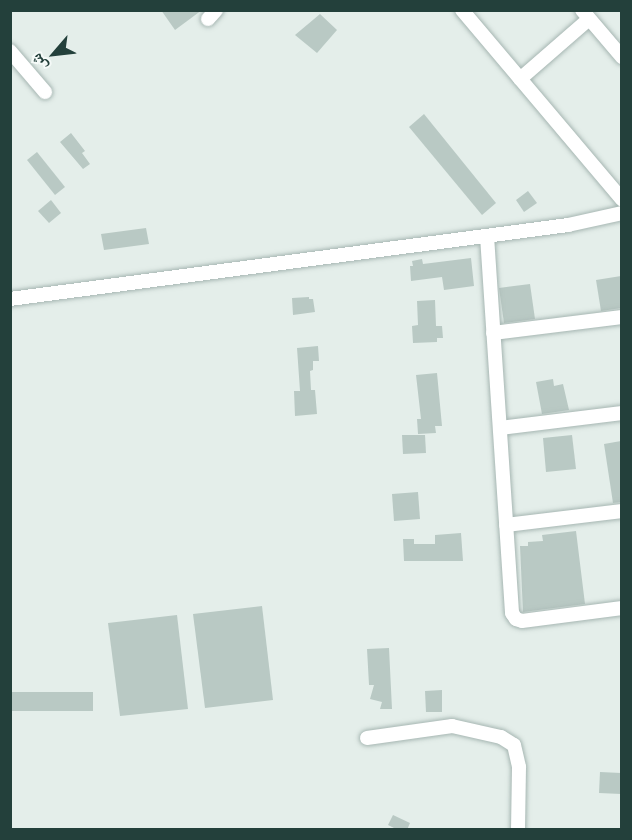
<!DOCTYPE html>
<html>
<head>
<meta charset="utf-8">
<style>
  body { margin:0 }
  #map { position:relative; width:632px; height:840px; overflow:hidden; background:#e4eeea; font-family:Manrope,"Noto Naskh Arabic",sans-serif }
  div>[style] { position:absolute }
  [style*='--x'] { left:calc(var(--x)*1px); top:calc(var(--y)*1px); width:calc(var(--w)*1px); rotate:calc(var(--a)*1deg) }
  .building>* { inset:0; background:#b9c9c4 }
  .roads { filter:drop-shadow(0 0 2px #a6b6b2) drop-shadow(0 0 2px #a6b6b2) }
  .minor>* { height:14px; margin:-7px; padding:0 7px; transform-origin:7px; border-radius:7px; background:#fff }
  span { translate:-50% -50%; white-space:nowrap; text-align:center; line-height:1.15; -webkit-text-stroke:4.5px #f5faf8; paint-order:stroke }
  .frame { position:absolute; inset:0; border:12px solid #23403b; pointer-events:none }
  .north { position:absolute; left:24px; top:24px; width:60px; height:60px; -webkit-text-stroke:4px #f5faf8; paint-order:stroke; rotate:242deg; font-size:16px; font-weight:700; line-height:24px; text-align:center; color:#23403b }
  .north::after { content:''; display:block; margin:auto; width:21px; height:27px; background:#23403b; clip-path:polygon(50% 0,100% 100%,50% 72%,0 100%) }
</style>
</head>
<body>
<div id="map">
  <div class="building">
    <div style="clip-path:polygon(161px 10px,202px 10px,175px 30px)"></div>
    <div style="clip-path:polygon(320px 14px,337px 30px,317px 53px,295px 35px)"></div>
    <div style="clip-path:polygon(424px 114px,496px 203px,482px 215px,409px 127px)"></div>
    <div style="clip-path:polygon(71px 133px,85px 151px,82px 153px,90px 164px,83px 169px,60px 142px)"></div>
    <div style="clip-path:polygon(37px 152px,65px 187px,55px 195px,27px 160px)"></div>
    <div style="clip-path:polygon(528px 191px,537px 203px,524px 212px,516px 200px)"></div>
    <div style="clip-path:polygon(51px 200px,61px 213px,49px 223px,38px 211px)"></div>
    <div style="clip-path:polygon(146px 228px,149px 244px,104px 250px,101px 234px)"></div>
    <div style="clip-path:polygon(471px 258px,474px 286px,444px 290px,442px 277px,411px 281px,410px 266px,413px 266px,412px 261px,422px 259px,423px 264px)"></div>
    <div style="clip-path:polygon(621px 276px,621px 308px,601px 311px,596px 280px)"></div>
    <div style="clip-path:polygon(530px 284px,535px 319px,504px 323px,499px 288px)"></div>
    <div style="clip-path:polygon(309px 297px,309px 299px,313px 299px,315px 312px,293px 315px,292px 298px)"></div>
    <div style="clip-path:polygon(435px 300px,436px 326px,442px 326px,443px 338px,437px 338px,437px 342px,413px 343px,412px 326px,418px 325px,417px 301px)"></div>
    <div style="clip-path:polygon(318px 346px,319px 361px,313px 361px,313px 370px,310px 371px,311px 390px,315px 390px,317px 414px,295px 416px,294px 391px,300px 391px,297px 348px)"></div>
    <div style="clip-path:polygon(437px 373px,442px 426px,435px 426px,436px 433px,418px 434px,417px 419px,421px 419px,416px 375px)"></div>
    <div style="clip-path:polygon(553px 379px,554px 386px,563px 384px,569px 410px,542px 414px,536px 382px)"></div>
    <div style="clip-path:polygon(402px 435px,425px 435px,426px 453px,403px 454px)"></div>
    <div style="clip-path:polygon(572px 435px,576px 469px,546px 472px,543px 438px)"></div>
    <div style="clip-path:polygon(621px 441px,621px 502px,613px 503px,604px 444px)"></div>
    <div style="clip-path:polygon(418px 492px,420px 519px,394px 521px,392px 494px)"></div>
    <div style="clip-path:polygon(576px 531px,585px 604px,523px 612px,520px 546px,528px 546px,528px 542px,543px 541px,542px 535px)"></div>
    <div style="clip-path:polygon(461px 533px,463px 561px,404px 561px,403px 539px,414px 539px,414px 544px,435px 544px,435px 535px)"></div>
    <div style="clip-path:polygon(262px 606px,273px 700px,205px 708px,193px 614px)"></div>
    <div style="clip-path:polygon(177px 615px,188px 709px,120px 716px,108px 623px)"></div>
    <div style="clip-path:polygon(389px 648px,392px 709px,380px 709px,382px 702px,370px 699px,374px 685px,369px 685px,367px 649px)"></div>
    <div style="clip-path:polygon(442px 690px,442px 712px,426px 712px,425px 691px)"></div>
    <div style="clip-path:polygon(10px 692px,93px 692px,93px 711px,10px 711px)"></div>
    <div style="clip-path:polygon(600px 772px,621px 773px,621px 794px,599px 793px)"></div>
    <div style="clip-path:polygon(393px 815px,410px 823px,407px 830px,398px 830px,388px 825px)"></div>
  </div>
  <div class="roads">
    <div class="minor">
      <div style="--x:462;--y:10;--w:248;--a:49.8"></div>
      <div style="--x:582;--y:10;--w:62;--a:49.6"></div>
      <div style="--x:208;--y:19;--w:12;--a:-48"></div>
      <div style="--x:10;--y:51;--w:54;--a:49.5"></div>
      <div style="--x:520;--y:79;--w:91;--a:-41"></div>
      <div style="--x:487;--y:236;--w:378;--a:86.2"></div>
      <div style="--x:512;--y:613;--w:7;--a:56"></div>
      <div style="--x:516;--y:619;--w:6;--a:18"></div>
      <div style="--x:522;--y:621;--w:101;--a:-7.4"></div>
      <div style="--x:10;--y:299;--w:563;--a:-7.55"></div>
      <div style="--x:568;--y:225;--w:55;--a:-12.5"></div>
      <div style="--x:493;--y:333;--w:130;--a:-7.1"></div>
      <div style="--x:500;--y:428;--w:123;--a:-7"></div>
      <div style="--x:506;--y:525;--w:117;--a:-6.9"></div>
      <div style="--x:367;--y:738;--w:86;--a:-8"></div>
      <div style="--x:452;--y:726;--w:50;--a:12.7"></div>
      <div style="--x:501;--y:737;--w:15;--a:32"></div>
      <div style="--x:514;--y:745;--w:23;--a:77"></div>
      <div style="--x:519;--y:767;--w:63;--a:90.9"></div>
    </div>
  </div>
  <div class="frame"></div>
  <div class="north">ش</div>
</div>
</body>
</html>
